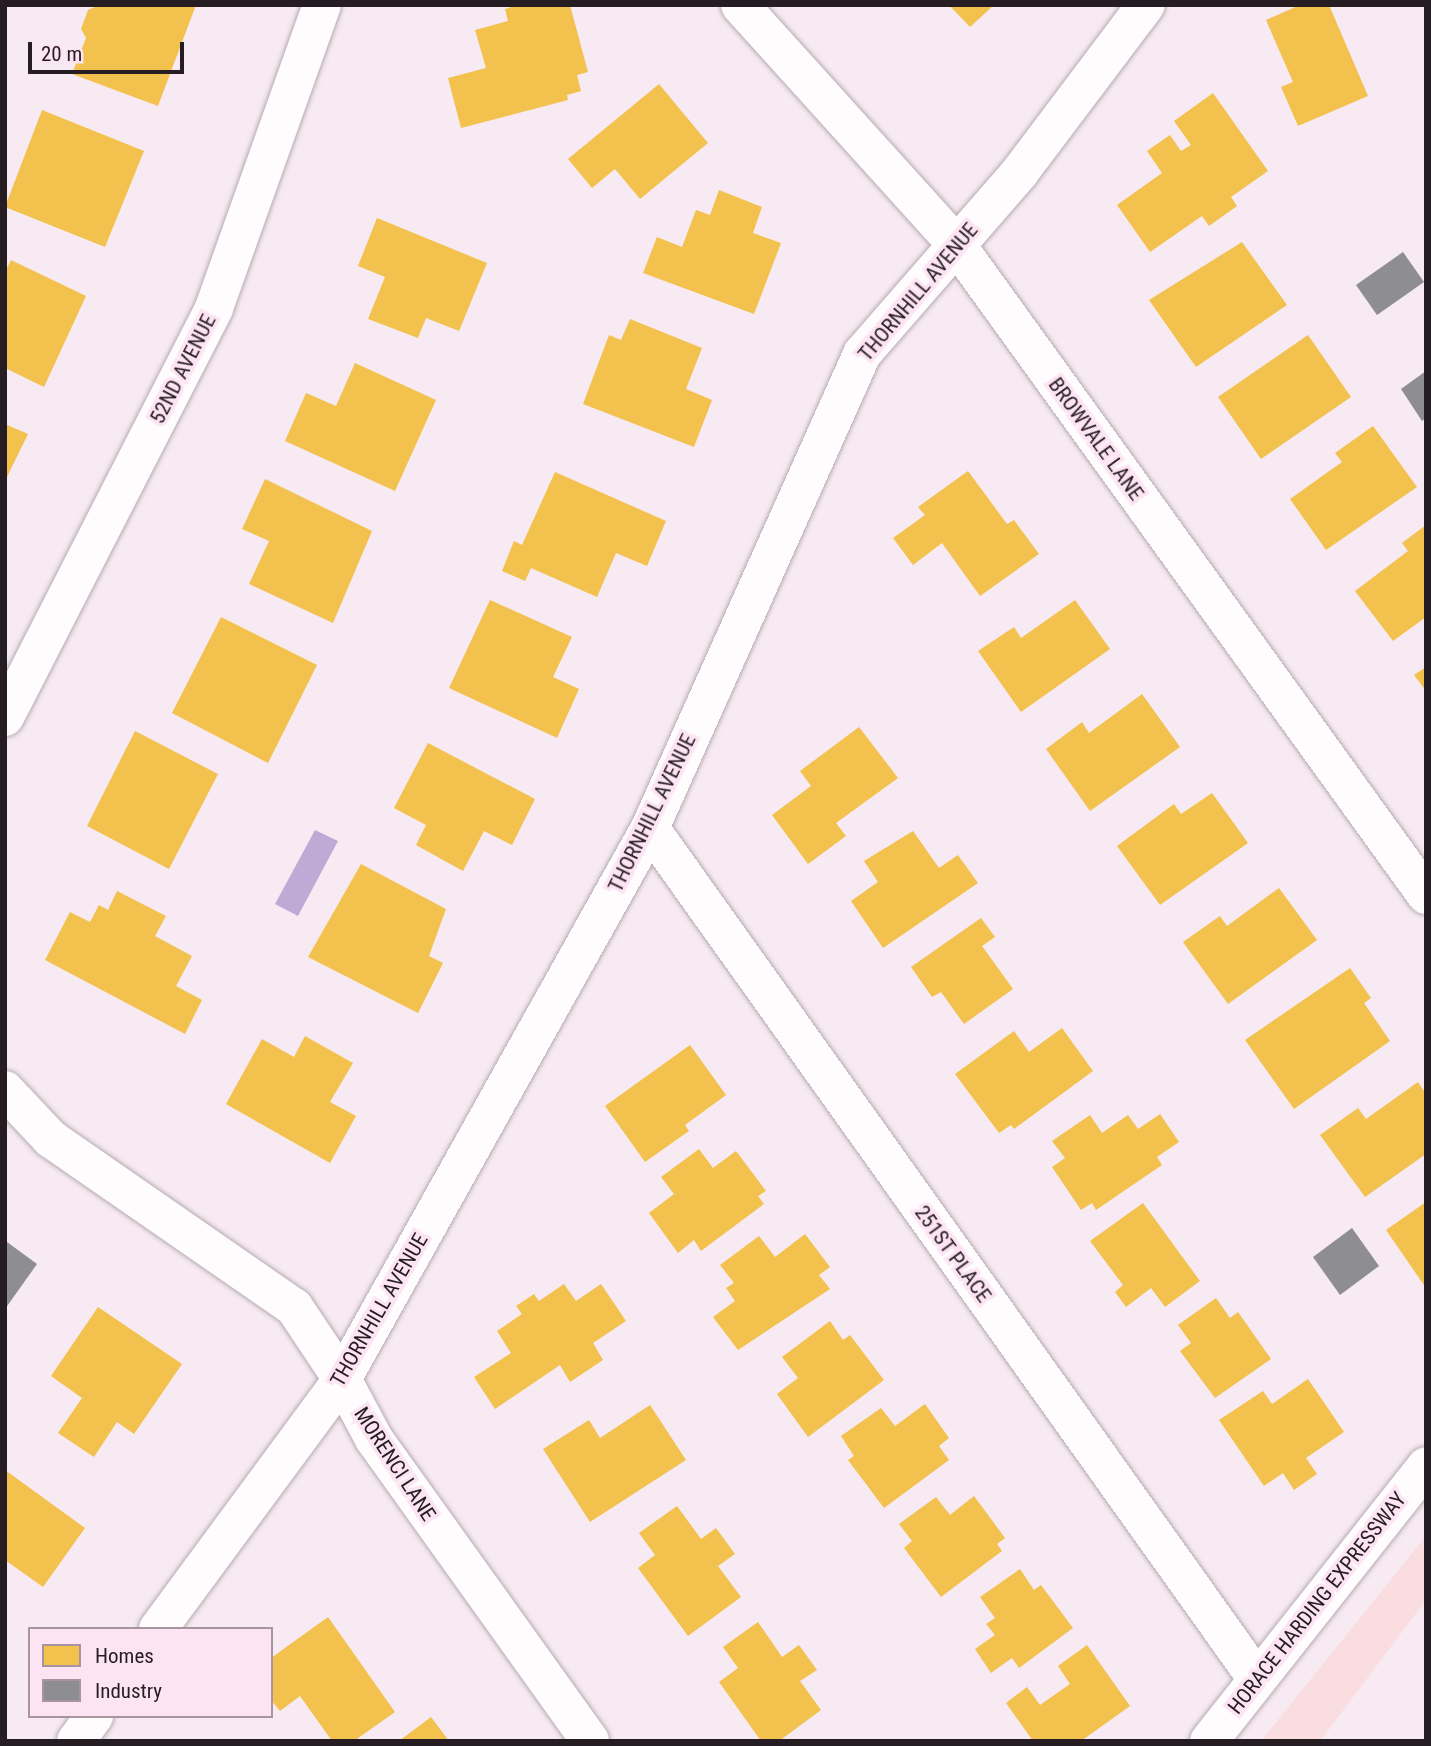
<!DOCTYPE html>
<html>
<head>
<meta charset="utf-8">
<style>
  body { margin:0 }
  #map { position:relative; width:1431px; height:1746px; overflow:hidden; background:#f7eaf2; font-family:"Roboto Condensed",sans-serif }
  div>[style] { position:absolute }
  [style*='--x'] { left:calc(var(--x)*1px); top:calc(var(--y)*1px); width:calc(var(--w)*1px); rotate:calc(var(--a)*1deg) }
  .green>* { inset:0; background:#f9dddf }
  .water>* { inset:0; background:#bfaad6 }
  .homes>* { inset:0; background:#f2c14e }
  .industry>* { inset:0; background:#8d8d92 }
  .roads { filter:drop-shadow(0 0 2px #b6abb1) drop-shadow(0 0 2px #b6abb1) }
  .minor>* { height:38px; margin:-19px; padding:0 19px; transform-origin:19px; border-radius:19px; background:#fefcfd }
  .secondary>* { height:38px; margin:-19px; padding:0 19px; transform-origin:19px; border-radius:19px; background:#fefcfd }
  span { translate:-50% -50%; white-space:nowrap; text-align:center; line-height:1.15; -webkit-text-stroke:7px #fde4f3; paint-order:stroke }
  .street-label { font-size:21px; color:#261d23 }
  .frame { position:absolute; inset:0; border:7px solid #261d23; pointer-events:none }
  .legend { position:absolute; left:28px; top:1627px; width:245px; height:91px; box-sizing:border-box; background:#fde4f3; border:2px solid #a794a0; margin:0; padding:9px 12px; list-style:none; font-size:21px; color:#261d23 }
  .legend li { display:flex; align-items:center; gap:14px; height:35px }
  .legend b { width:35px; border:2px solid #a794a0 }
  .scale { position:absolute; left:28px; top:42px; width:156px; height:32px; box-sizing:border-box; border:4px solid #261d23; border-top:0; padding-left:9px; font-size:21px; line-height:24px; white-space:nowrap; color:#261d23; -webkit-text-stroke:5px #fde4f3; paint-order:stroke }
</style>
</head>
<body>
<div id="map">
  <div class="green">
    <div style="clip-path:polygon(1426px 1536px,1426px 1600px,1320px 1741px,1261px 1741px)"></div>
  </div>
  <div class="water">
    <div style="clip-path:polygon(315px 830px,338px 841px,298px 916px,275px 904px)"></div>
  </div>
  <div class="homes">
    <div style="clip-path:polygon(99px 5px,196px 5px,158px 106px,72px 74px,86px 38px,81px 29px,88px 10px)"></div>
    <div style="clip-path:polygon(518px 5px,570px 5px,588px 72px,577px 75px,581px 91px,567px 95px,568px 100px,461px 128px,448px 78px,486px 68px,475px 30px,508px 21px,505px 9px)"></div>
    <div style="clip-path:polygon(949px 5px,994px 5px,970px 27px)"></div>
    <div style="clip-path:polygon(1300px 5px,1329px 5px,1368px 96px,1298px 126px,1281px 87px,1293px 82px,1266px 20px)"></div>
    <div style="clip-path:polygon(659px 84px,708px 143px,640px 199px,615px 169px,592px 188px,568px 159px)"></div>
    <div style="clip-path:polygon(1213px 93px,1268px 171px,1231px 197px,1237px 206px,1209px 226px,1202px 216px,1150px 252px,1117px 205px,1162px 173px,1147px 151px,1170px 135px,1181px 151px,1191px 145px,1174px 121px)"></div>
    <div style="clip-path:polygon(42px 110px,144px 151px,105px 247px,5px 207px)"></div>
    <div style="clip-path:polygon(719px 190px,762px 207px,753px 233px,781px 243px,754px 314px,643px 273px,657px 237px,682px 247px,696px 210px,710px 215px)"></div>
    <div style="clip-path:polygon(377px 218px,487px 263px,459px 331px,426px 318px,418px 338px,368px 319px,385px 277px,358px 266px)"></div>
    <div style="clip-path:polygon(1242px 242px,1287px 305px,1196px 367px,1149px 300px)"></div>
    <div style="clip-path:polygon(11px 260px,86px 296px,44px 387px,5px 368px,5px 272px)"></div>
    <div style="clip-path:polygon(630px 319px,702px 348px,686px 389px,712px 400px,694px 447px,583px 404px,609px 335px,621px 340px)"></div>
    <div style="clip-path:polygon(1308px 335px,1351px 397px,1261px 459px,1218px 397px)"></div>
    <div style="clip-path:polygon(355px 363px,436px 400px,395px 491px,285px 441px,306px 393px,336px 406px)"></div>
    <div style="clip-path:polygon(5px 424px,28px 434px,5px 481px)"></div>
    <div style="clip-path:polygon(1373px 426px,1417px 487px,1326px 550px,1290px 499px,1342px 462px,1335px 453px)"></div>
    <div style="clip-path:polygon(968px 471px,1007px 524px,1014px 520px,1039px 554px,980px 596px,942px 543px,913px 565px,893px 538px,925px 515px,918px 507px)"></div>
    <div style="clip-path:polygon(555px 472px,666px 521px,647px 566px,616px 553px,597px 597px,531px 568px,525px 581px,502px 571px,514px 541px,522px 545px)"></div>
    <div style="clip-path:polygon(265px 479px,372px 531px,333px 623px,249px 584px,269px 541px,242px 529px)"></div>
    <div style="clip-path:polygon(1426px 525px,1426px 617px,1393px 641px,1355px 591px,1408px 551px,1402px 543px)"></div>
    <div style="clip-path:polygon(490px 600px,572px 637px,553px 677px,579px 689px,557px 738px,449px 688px)"></div>
    <div style="clip-path:polygon(1075px 600px,1110px 649px,1021px 712px,978px 651px,1014px 627px,1021px 638px)"></div>
    <div style="clip-path:polygon(221px 617px,317px 665px,268px 763px,172px 713px)"></div>
    <div style="clip-path:polygon(1426px 667px,1426px 691px,1414px 675px)"></div>
    <div style="clip-path:polygon(1142px 694px,1180px 747px,1090px 811px,1046px 749px,1082px 722px,1089px 733px)"></div>
    <div style="clip-path:polygon(859px 727px,898px 778px,836px 823px,846px 836px,808px 864px,772px 815px,811px 786px,800px 771px)"></div>
    <div style="clip-path:polygon(135px 731px,218px 774px,169px 869px,87px 826px)"></div>
    <div style="clip-path:polygon(428px 743px,535px 799px,512px 845px,484px 831px,463px 871px,416px 845px,426px 825px,394px 808px)"></div>
    <div style="clip-path:polygon(1212px 793px,1248px 843px,1160px 905px,1117px 846px,1174px 804px,1181px 814px)"></div>
    <div style="clip-path:polygon(913px 831px,939px 868px,958px 855px,978px 883px,883px 948px,851px 901px,878px 882px,864px 861px)"></div>
    <div style="clip-path:polygon(361px 864px,446px 909px,429px 956px,443px 963px,418px 1013px,308px 957px)"></div>
    <div style="clip-path:polygon(1279px 888px,1317px 940px,1228px 1004px,1183px 942px,1220px 916px,1227px 926px)"></div>
    <div style="clip-path:polygon(117px 891px,166px 916px,155px 936px,192px 956px,176px 986px,202px 1000px,185px 1034px,45px 960px,70px 912px,90px 922px,99px 905px,108px 910px)"></div>
    <div style="clip-path:polygon(981px 918px,995px 937px,982px 946px,1013px 989px,964px 1024px,941px 992px,932px 997px,911px 967px)"></div>
    <div style="clip-path:polygon(1350px 968px,1371px 998px,1364px 1003px,1390px 1041px,1294px 1109px,1245px 1040px)"></div>
    <div style="clip-path:polygon(1062px 1028px,1093px 1071px,1014px 1129px,1011px 1125px,999px 1133px,955px 1074px,1014px 1031px,1029px 1052px)"></div>
    <div style="clip-path:polygon(305px 1036px,353px 1063px,330px 1102px,356px 1116px,330px 1163px,226px 1104px,262px 1039px,294px 1057px)"></div>
    <div style="clip-path:polygon(690px 1045px,726px 1095px,685px 1125px,689px 1131px,645px 1162px,605px 1106px)"></div>
    <div style="clip-path:polygon(1418px 1082px,1426px 1094px,1426px 1154px,1365px 1197px,1320px 1135px,1358px 1108px,1366px 1119px)"></div>
    <div style="clip-path:polygon(1160px 1114px,1179px 1142px,1157px 1157px,1162px 1165px,1096px 1210px,1092px 1203px,1081px 1210px,1052px 1167px,1065px 1158px,1052px 1141px,1090px 1115px,1102px 1133px,1128px 1115px,1138px 1129px)"></div>
    <div style="clip-path:polygon(699px 1149px,713px 1168px,736px 1151px,766px 1191px,758px 1196px,764px 1204px,701px 1251px,694px 1240px,678px 1253px,649px 1213px,674px 1194px,661px 1177px)"></div>
    <div style="clip-path:polygon(1426px 1202px,1426px 1288px,1386px 1230px)"></div>
    <div style="clip-path:polygon(1143px 1203px,1200px 1281px,1165px 1307px,1151px 1288px,1126px 1307px,1115px 1292px,1123px 1285px,1090px 1241px)"></div>
    <div style="clip-path:polygon(805px 1234px,830px 1267px,819px 1275px,830px 1289px,738px 1350px,713px 1317px,735px 1301px,726px 1288px,734px 1283px,720px 1265px,759px 1236px,775px 1257px)"></div>
    <div style="clip-path:polygon(564px 1284px,576px 1301px,601px 1284px,626px 1321px,593px 1343px,603px 1360px,570px 1382px,560px 1365px,495px 1409px,474px 1377px,511px 1353px,497px 1331px,522px 1314px,516px 1306px,534px 1294px,539px 1301px)"></div>
    <div style="clip-path:polygon(1216px 1298px,1230px 1318px,1238px 1312px,1271px 1359px,1215px 1398px,1180px 1351px,1191px 1343px,1178px 1325px)"></div>
    <div style="clip-path:polygon(98px 1307px,182px 1364px,134px 1434px,117px 1422px,94px 1457px,58px 1433px,82px 1398px,51px 1376px)"></div>
    <div style="clip-path:polygon(830px 1321px,843px 1340px,850px 1335px,884px 1380px,808px 1437px,777px 1394px,798px 1378px,782px 1357px)"></div>
    <div style="clip-path:polygon(1308px 1379px,1344px 1432px,1306px 1458px,1317px 1474px,1294px 1490px,1283px 1473px,1264px 1486px,1219px 1420px,1263px 1391px,1272px 1404px)"></div>
    <div style="clip-path:polygon(925px 1404px,949px 1438px,939px 1446px,949px 1460px,884px 1508px,848px 1460px,854px 1456px,841px 1436px,881px 1408px,895px 1426px)"></div>
    <div style="clip-path:polygon(650px 1405px,686px 1460px,590px 1522px,543px 1449px,589px 1420px,600px 1438px)"></div>
    <div style="clip-path:polygon(5px 1470px,85px 1528px,43px 1587px,5px 1560px)"></div>
    <div style="clip-path:polygon(974px 1496px,1005px 1538px,997px 1544px,1002px 1551px,941px 1597px,904px 1548px,912px 1541px,899px 1524px,936px 1497px,950px 1515px)"></div>
    <div style="clip-path:polygon(677px 1506px,701px 1539px,716px 1528px,735px 1554px,718px 1566px,741px 1597px,688px 1636px,638px 1568px,655px 1555px,639px 1533px)"></div>
    <div style="clip-path:polygon(1020px 1569px,1034px 1590px,1041px 1585px,1073px 1628px,1019px 1668px,1012px 1658px,991px 1673px,975px 1649px,995px 1635px,986px 1624px,995px 1618px,980px 1597px)"></div>
    <div style="clip-path:polygon(328px 1617px,395px 1712px,354px 1741px,332px 1741px,300px 1696px,280px 1711px,271px 1700px,271px 1658px)"></div>
    <div style="clip-path:polygon(758px 1622px,782px 1657px,799px 1645px,817px 1670px,800px 1681px,821px 1710px,779px 1741px,761px 1741px,719px 1682px,738px 1668px,723px 1647px)"></div>
    <div style="clip-path:polygon(1087px 1645px,1130px 1706px,1081px 1741px,1033px 1741px,1006px 1703px,1027px 1687px,1040px 1705px,1070px 1684px,1058px 1666px)"></div>
    <div style="clip-path:polygon(431px 1717px,449px 1741px,399px 1741px)"></div>
  </div>
  <div class="industry">
    <div style="clip-path:polygon(1403px 252px,1424px 282px,1377px 315px,1356px 285px)"></div>
    <div style="clip-path:polygon(1426px 371px,1426px 418px,1422px 421px,1401px 389px)"></div>
    <div style="clip-path:polygon(1352px 1228px,1379px 1266px,1340px 1295px,1313px 1257px)"></div>
    <div style="clip-path:polygon(7px 1242px,37px 1264px,5px 1309px,5px 1245px)"></div>
  </div>
  <div class="roads">
    <div class="minor">
      <div style="--x:740;--y:5;--w:322;--a:47.9"></div>
      <div style="--x:956;--y:244;--w:803;--a:54.17"></div>
      <div style="--x:5;--y:717;--w:459;--a:-62.9"></div>
      <div style="--x:214;--y:308;--w:322;--a:-70.4"></div>
      <div style="--x:650;--y:828;--w:1045;--a:54.5"></div>
      <div style="--x:5;--y:1090;--w:67;--a:46.8"></div>
      <div style="--x:51;--y:1139;--w:295;--a:34.7"></div>
      <div style="--x:294;--y:1307;--w:87;--a:56.3"></div>
      <div style="--x:342;--y:1379;--w:68;--a:61.9"></div>
      <div style="--x:374;--y:1439;--w:371;--a:54.4"></div>
      <div style="--x:158;--y:1629;--w:310;--a:-53.6"></div>
      <div style="--x:342;--y:1379;--w:631;--a:-60.8"></div>
      <div style="--x:650;--y:828;--w:519;--a:-65.9"></div>
      <div style="--x:862;--y:354;--w:241;--a:-49"></div>
      <div style="--x:1020;--y:172;--w:209;--a:-53"></div>
      <div style="--x:76;--y:1741;--w:31;--a:-54"></div>
    </div>
    <div class="secondary">
      <div style="--x:1209;--y:1741;--w:350;--a:-51.7"></div>
    </div>
  </div>
  <div class="street-label">
    <span style="left:918px;top:292px;rotate:-50deg">THORNHILL AVENUE</span>
    <span style="left:183px;top:369px;rotate:-63deg">52ND AVENUE</span>
    <span style="left:1096px;top:439px;rotate:54deg">BROWVALE LANE</span>
    <span style="left:652px;top:813px;rotate:-64deg">THORNHILL AVENUE</span>
    <span style="left:953px;top:1254px;rotate:54deg">251ST PLACE</span>
    <span style="left:379px;top:1310px;rotate:-60deg">THORNHILL AVENUE</span>
    <span style="left:395px;top:1464px;rotate:57deg">MORENCI LANE</span>
    <span style="left:1317px;top:1603px;rotate:-52deg">HORACE HARDING EXPRESSWAY</span>
  </div>
  <div class="frame"></div>
  <ul class="legend">
  <li><b style="height:19px;background:#f2c14e"></b>Homes</li>
  <li><b style="height:19px;background:#8d8d92"></b>Industry</li>
  </ul>
  <div class="scale">20 m</div>
</div>
</body>
</html>
